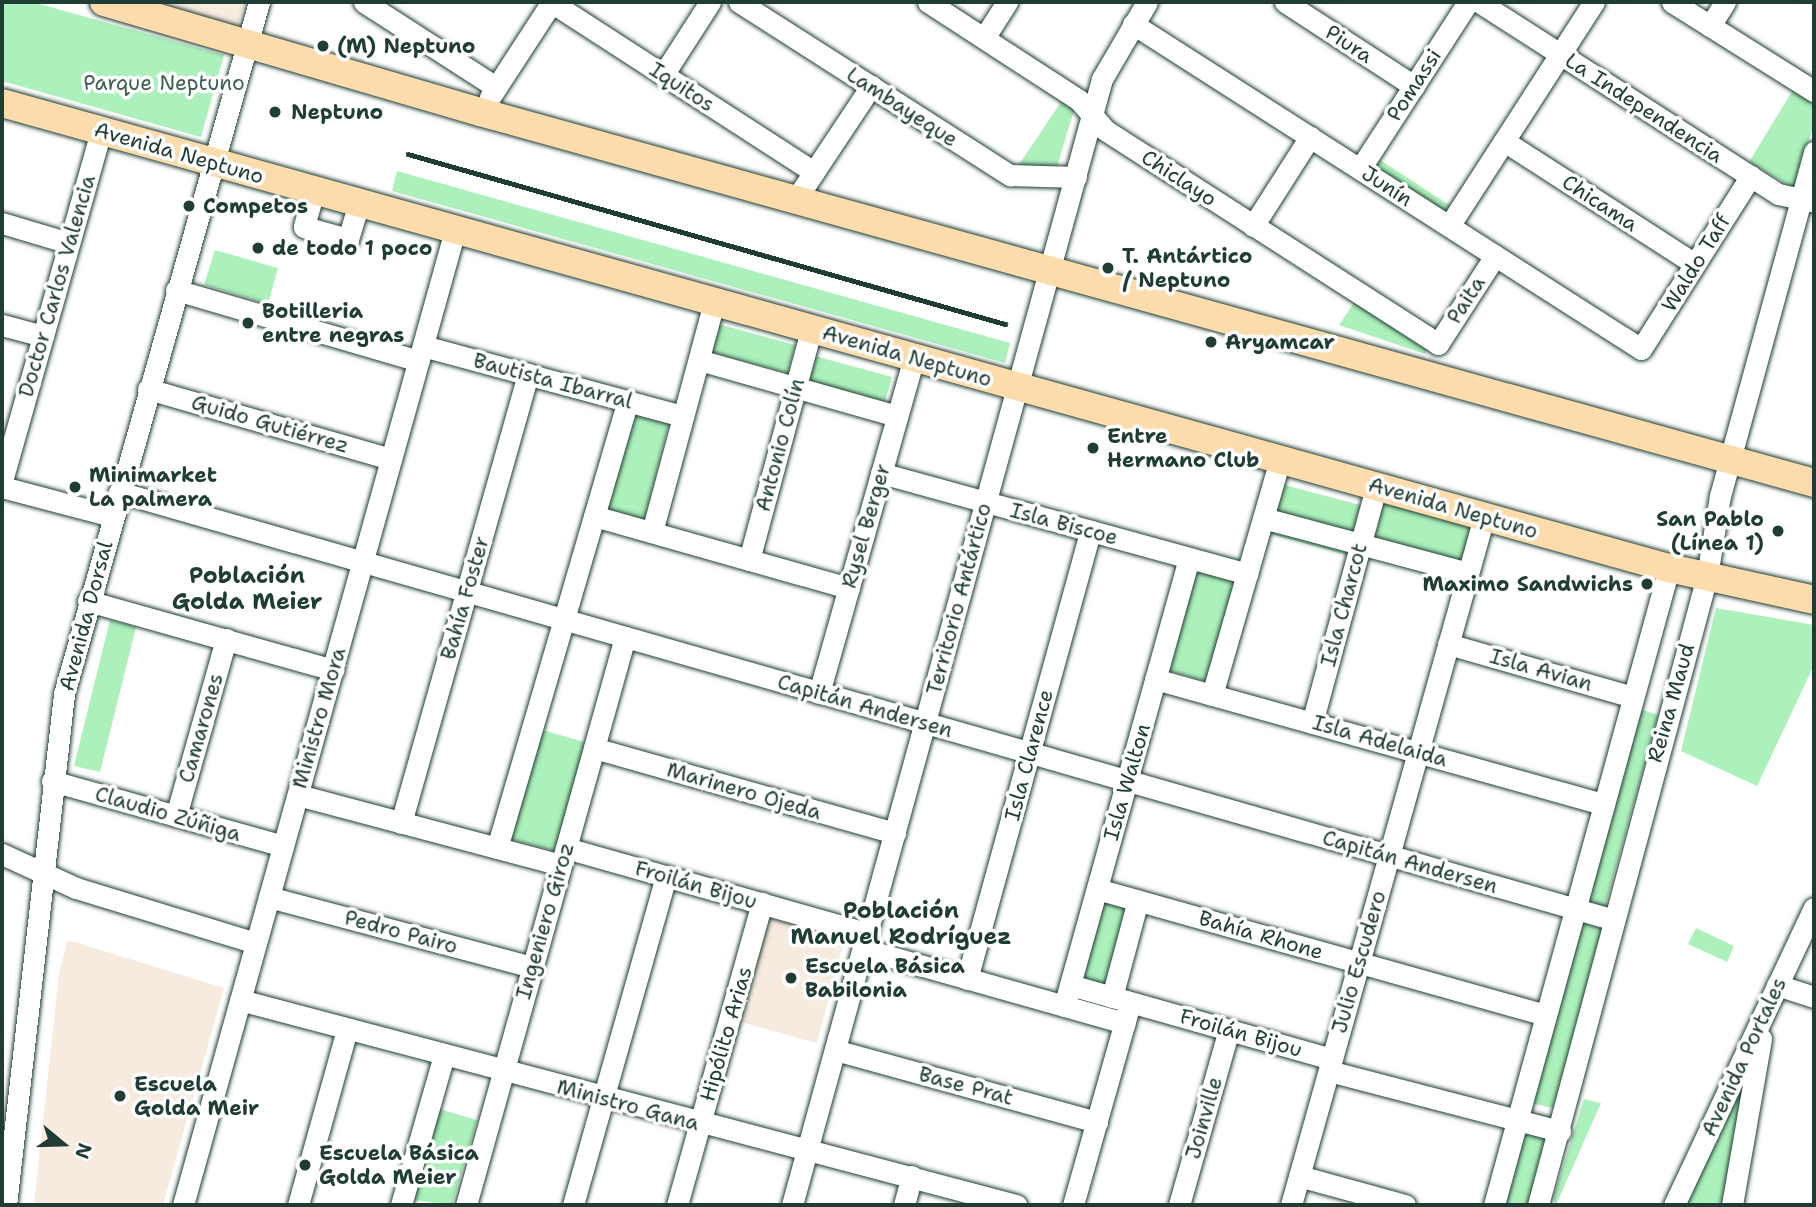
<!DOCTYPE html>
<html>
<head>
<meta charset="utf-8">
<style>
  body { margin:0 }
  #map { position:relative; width:1816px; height:1207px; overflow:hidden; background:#fff; font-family:"Shantell Sans",sans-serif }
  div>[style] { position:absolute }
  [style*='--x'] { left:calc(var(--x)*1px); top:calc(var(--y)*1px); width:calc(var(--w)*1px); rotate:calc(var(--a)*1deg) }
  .built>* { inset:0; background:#f7ebdf }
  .green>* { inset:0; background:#acf0bb }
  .roads { filter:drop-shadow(0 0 2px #1f3d34) drop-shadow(0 0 2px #1f3d34) }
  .minor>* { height:21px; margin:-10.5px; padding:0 10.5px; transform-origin:10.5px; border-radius:10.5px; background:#fff }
  .major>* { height:28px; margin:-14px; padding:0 14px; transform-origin:14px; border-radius:14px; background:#fcdcac }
  .rail>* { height:4.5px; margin:-2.25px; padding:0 2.25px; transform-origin:2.25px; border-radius:2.25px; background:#1f3d34 }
  .dots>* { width:19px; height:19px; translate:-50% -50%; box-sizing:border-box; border:4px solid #fff; border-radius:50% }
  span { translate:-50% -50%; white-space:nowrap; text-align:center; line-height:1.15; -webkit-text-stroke:7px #fff; paint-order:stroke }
  .street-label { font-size:21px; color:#1f3d34 }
  .poi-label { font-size:21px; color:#1f3d34; font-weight:700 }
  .left { translate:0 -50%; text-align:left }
  .right { translate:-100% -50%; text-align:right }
  .park-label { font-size:21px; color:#3b614f }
  .neighbourhood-label { font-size:23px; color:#1f3d34; font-weight:700 }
  .frame { position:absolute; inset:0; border:4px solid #1f3d34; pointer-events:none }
  .north { position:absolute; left:28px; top:1109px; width:70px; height:70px; -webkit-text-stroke:5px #fff; paint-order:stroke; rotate:109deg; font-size:19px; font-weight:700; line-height:28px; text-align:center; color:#1f3d34 }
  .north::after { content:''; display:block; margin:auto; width:24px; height:32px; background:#1f3d34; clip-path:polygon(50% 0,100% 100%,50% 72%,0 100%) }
</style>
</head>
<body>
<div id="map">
  <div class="built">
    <div style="clip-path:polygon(125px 2px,246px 2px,235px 35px)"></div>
    <div style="clip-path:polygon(766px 912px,846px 934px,817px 1043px,737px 1021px)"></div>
    <div style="clip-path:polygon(68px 940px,224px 988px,163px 1205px,34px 1205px,59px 973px)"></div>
  </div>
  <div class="green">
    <div style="clip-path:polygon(2px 2px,32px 2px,224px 55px,201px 137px,2px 81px)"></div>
    <div style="clip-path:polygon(1796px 85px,1814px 96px,1814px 124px,1795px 189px,1749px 162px)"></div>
    <div style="clip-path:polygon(1063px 99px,1075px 107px,1056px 170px,1016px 169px)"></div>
    <div style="clip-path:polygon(1377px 158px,1451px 206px,1443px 218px,1369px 171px)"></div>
    <div style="clip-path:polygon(397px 171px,1010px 343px,1005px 363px,392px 191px)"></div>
    <div style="clip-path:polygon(215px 250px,278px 268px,268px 304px,204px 285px)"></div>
    <div style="clip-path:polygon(1357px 298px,1429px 347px,1425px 354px,1339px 325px)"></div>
    <div style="clip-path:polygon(718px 324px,795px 345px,788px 373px,710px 352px)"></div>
    <div style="clip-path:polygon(815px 356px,892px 377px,884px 405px,807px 384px)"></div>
    <div style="clip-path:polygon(630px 413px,669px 423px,644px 522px,605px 512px)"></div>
    <div style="clip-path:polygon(1277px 483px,1364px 506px,1350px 556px,1264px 532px)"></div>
    <div style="clip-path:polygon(1384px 502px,1471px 525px,1458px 574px,1371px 551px)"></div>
    <div style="clip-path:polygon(1194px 565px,1239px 579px,1209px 682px,1166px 670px)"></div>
    <div style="clip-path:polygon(1716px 608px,1814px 625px,1814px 665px,1757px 786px,1681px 751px)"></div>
    <div style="clip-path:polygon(110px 620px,136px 627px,100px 772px,74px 766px)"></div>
    <div style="clip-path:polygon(1633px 707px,1658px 715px,1605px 907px,1581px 900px)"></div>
    <div style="clip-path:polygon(539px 729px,588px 743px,558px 852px,506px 838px)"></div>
    <div style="clip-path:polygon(1100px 899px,1129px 907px,1108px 986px,1078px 978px)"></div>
    <div style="clip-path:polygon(1576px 920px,1602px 929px,1553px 1108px,1527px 1102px)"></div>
    <div style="clip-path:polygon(1696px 928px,1734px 946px,1727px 962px,1688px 944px)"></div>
    <div style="clip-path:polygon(1744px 1091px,1723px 1205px,1684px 1205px,1735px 1098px)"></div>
    <div style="clip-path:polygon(1584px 1099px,1601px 1103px,1556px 1205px,1553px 1199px)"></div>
    <div style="clip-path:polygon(439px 1109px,477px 1120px,452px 1205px,412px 1200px)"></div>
    <div style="clip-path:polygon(1519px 1134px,1549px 1134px,1528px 1205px,1499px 1205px)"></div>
  </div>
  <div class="roads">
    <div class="minor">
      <div style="--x:364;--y:2;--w:157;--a:32.8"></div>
      <div style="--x:551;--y:2;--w:313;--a:32.9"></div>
      <div style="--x:739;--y:2;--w:322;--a:32.6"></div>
      <div style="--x:1010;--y:175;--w:66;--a:1.7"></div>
      <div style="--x:928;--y:2;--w:180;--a:33"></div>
      <div style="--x:1079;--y:100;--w:40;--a:49"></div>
      <div style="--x:1105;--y:130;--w:396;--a:32.7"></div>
      <div style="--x:1438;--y:344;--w:105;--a:-57.1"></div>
      <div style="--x:1285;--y:2;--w:154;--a:33.1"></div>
      <div style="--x:1479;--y:2;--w:355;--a:32.7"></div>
      <div style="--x:1778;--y:194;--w:35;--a:12"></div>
      <div style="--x:1672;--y:2;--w:168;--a:32.1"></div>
      <div style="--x:1133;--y:24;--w:603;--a:32.61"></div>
      <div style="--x:1641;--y:349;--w:205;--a:-57.6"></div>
      <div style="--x:1710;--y:26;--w:28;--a:-58"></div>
      <div style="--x:984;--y:38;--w:43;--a:-57.4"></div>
      <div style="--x:663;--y:75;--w:87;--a:-57.2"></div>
      <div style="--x:490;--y:97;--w:113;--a:-56.9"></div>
      <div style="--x:1504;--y:141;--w:227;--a:32.8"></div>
      <div style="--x:1360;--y:169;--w:199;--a:-57.1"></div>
      <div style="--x:314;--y:191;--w:37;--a:106"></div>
      <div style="--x:304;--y:227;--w:46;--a:15.3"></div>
      <div style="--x:348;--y:239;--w:38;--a:-73"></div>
      <div style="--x:796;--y:199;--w:136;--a:-56.4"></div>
      <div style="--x:2;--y:223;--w:70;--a:16.6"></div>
      <div style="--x:1253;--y:226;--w:106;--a:-57.4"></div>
      <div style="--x:1449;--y:226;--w:267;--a:-57.1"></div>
      <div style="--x:176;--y:290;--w:253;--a:16.3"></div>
      <div style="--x:2;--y:325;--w:42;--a:15"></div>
      <div style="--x:423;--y:346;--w:269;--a:15.1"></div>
      <div style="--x:699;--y:360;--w:206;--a:15.8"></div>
      <div style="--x:148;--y:389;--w:253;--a:16.1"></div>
      <div style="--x:881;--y:473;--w:380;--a:15.4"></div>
      <div style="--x:2;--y:481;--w:364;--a:-74.2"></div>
      <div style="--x:2;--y:487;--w:114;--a:14.8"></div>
      <div style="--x:119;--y:492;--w:1552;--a:15.97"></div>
      <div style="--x:594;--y:516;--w:265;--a:15.8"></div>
      <div style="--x:1263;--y:518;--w:212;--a:15"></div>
      <div style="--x:652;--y:532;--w:237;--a:-74.9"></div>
      <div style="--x:749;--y:560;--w:238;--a:-74.9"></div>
      <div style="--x:88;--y:601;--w:255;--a:15.7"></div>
      <div style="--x:1448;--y:644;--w:192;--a:16"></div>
      <div style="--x:1155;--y:679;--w:466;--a:15.6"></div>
      <div style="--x:819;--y:693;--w:348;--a:-74.2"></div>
      <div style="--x:1212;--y:695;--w:245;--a:-73.9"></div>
      <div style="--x:1312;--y:723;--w:245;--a:-74.8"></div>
      <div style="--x:594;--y:748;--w:313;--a:15.8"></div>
      <div style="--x:52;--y:781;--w:240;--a:15.7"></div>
      <div style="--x:298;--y:795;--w:272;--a:14.9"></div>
      <div style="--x:176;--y:816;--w:184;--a:-74.2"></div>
      <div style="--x:401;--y:823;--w:467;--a:-74.2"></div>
      <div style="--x:497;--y:848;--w:466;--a:-73.7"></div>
      <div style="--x:566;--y:848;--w:313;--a:15.8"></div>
      <div style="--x:2;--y:854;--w:81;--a:24.7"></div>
      <div style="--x:76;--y:888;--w:188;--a:17"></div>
      <div style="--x:1097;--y:889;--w:466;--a:15.7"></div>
      <div style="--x:269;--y:897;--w:273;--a:14.9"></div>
      <div style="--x:863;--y:949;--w:272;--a:15.8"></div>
      <div style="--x:967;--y:979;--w:465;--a:-74.6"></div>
      <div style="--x:1070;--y:985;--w:272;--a:15.8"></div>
      <div style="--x:1777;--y:985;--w:39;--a:18"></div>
      <div style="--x:1112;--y:997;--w:100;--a:-75"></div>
      <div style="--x:240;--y:1000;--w:803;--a:14.8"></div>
      <div style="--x:1064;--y:1006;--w:465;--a:-74.4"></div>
      <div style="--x:835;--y:1050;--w:272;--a:15.4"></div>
      <div style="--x:1329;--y:1071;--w:239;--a:14.6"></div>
      <div style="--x:1299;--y:1176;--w:110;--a:15.3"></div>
      <div style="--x:6;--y:1205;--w:514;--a:-83.52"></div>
      <div style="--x:64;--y:694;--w:719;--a:-74.26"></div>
      <div style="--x:183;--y:1205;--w:1012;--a:-74.41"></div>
      <div style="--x:298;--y:1205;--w:183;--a:-74.4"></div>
      <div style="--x:401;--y:1205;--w:156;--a:-74"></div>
      <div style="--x:466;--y:1205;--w:590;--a:-74.36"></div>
      <div style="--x:573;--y:1205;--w:342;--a:-74.2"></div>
      <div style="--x:677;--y:1205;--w:314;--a:-74.3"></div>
      <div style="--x:792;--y:1205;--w:1168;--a:-74.61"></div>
      <div style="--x:1102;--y:79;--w:89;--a:-59.7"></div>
      <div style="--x:904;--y:1205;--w:30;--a:-75"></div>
      <div style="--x:1073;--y:1205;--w:202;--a:-74.2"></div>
      <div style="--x:1179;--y:1205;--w:182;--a:-74.1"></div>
      <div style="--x:1291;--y:1205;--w:715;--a:-74.33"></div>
      <div style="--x:1494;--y:1205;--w:661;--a:-74.64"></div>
      <div style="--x:1538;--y:1205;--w:651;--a:-74.96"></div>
      <div style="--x:1707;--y:576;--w:81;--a:-80.8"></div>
      <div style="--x:1720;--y:496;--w:357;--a:-74.7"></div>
      <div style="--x:1674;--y:1205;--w:328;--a:-64.8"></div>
      <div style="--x:1732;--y:1205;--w:169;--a:-80.1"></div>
    </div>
    <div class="major">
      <div style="--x:104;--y:2;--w:392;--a:16.3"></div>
      <div style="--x:480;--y:112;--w:1385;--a:15.54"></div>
      <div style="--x:2;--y:103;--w:1731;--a:15.59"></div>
      <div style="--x:1669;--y:568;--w:148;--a:12.4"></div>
    </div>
  </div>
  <div class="rail">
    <div style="--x:408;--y:154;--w:621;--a:15.89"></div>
  </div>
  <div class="dots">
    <div style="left:323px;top:46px;background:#1f3d34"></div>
    <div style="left:275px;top:112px;background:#1f3d34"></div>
    <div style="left:189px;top:206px;background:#1f3d34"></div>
    <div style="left:258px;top:248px;background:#1f3d34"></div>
    <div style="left:1108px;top:268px;background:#1f3d34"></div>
    <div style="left:248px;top:323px;background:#1f3d34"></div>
    <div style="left:1211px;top:342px;background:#1f3d34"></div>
    <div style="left:1093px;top:448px;background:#1f3d34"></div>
    <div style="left:75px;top:487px;background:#1f3d34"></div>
    <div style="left:1778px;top:531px;background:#1f3d34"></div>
    <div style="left:1647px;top:584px;background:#1f3d34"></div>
    <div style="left:791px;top:978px;background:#1f3d34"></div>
    <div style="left:120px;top:1096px;background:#1f3d34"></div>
    <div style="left:305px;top:1165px;background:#1f3d34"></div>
  </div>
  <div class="street-label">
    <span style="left:1349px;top:44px;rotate:33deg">Piura</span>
    <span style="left:1414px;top:85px;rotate:-57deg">Pomassi</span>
    <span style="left:682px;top:87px;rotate:33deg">Iquitos</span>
    <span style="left:902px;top:107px;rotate:33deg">Lambayeque</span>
    <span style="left:1644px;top:108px;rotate:33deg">La Independencia</span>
    <span style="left:179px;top:153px;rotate:16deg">Avenida Neptuno</span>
    <span style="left:1179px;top:178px;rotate:33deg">Chiclayo</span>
    <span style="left:1387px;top:186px;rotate:33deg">Junín</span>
    <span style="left:1600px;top:203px;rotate:33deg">Chicama</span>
    <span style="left:1696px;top:263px;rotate:-58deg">Waldo Taff</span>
    <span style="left:57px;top:286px;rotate:-74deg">Doctor Carlos Valencia</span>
    <span style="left:1466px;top:300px;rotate:-57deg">Paita</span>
    <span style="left:907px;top:356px;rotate:16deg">Avenida Neptuno</span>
    <span style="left:553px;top:381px;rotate:15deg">Bautista Ibarral</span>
    <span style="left:270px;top:424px;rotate:16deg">Guido Gutiérrez</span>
    <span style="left:780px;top:445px;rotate:-75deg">Antonio Colín</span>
    <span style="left:1453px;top:508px;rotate:16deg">Avenida Neptuno</span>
    <span style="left:1064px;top:524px;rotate:15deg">Isla Biscoe</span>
    <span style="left:866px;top:526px;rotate:-74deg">Rysel Berger</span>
    <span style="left:465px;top:598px;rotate:-74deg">Bahía Foster</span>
    <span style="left:959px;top:599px;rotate:-75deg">Territorio Antártico</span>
    <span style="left:1344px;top:605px;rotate:-75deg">Isla Charcot</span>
    <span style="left:86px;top:616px;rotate:-75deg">Avenida Dorsal</span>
    <span style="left:1541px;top:670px;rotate:16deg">Isla Avian</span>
    <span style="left:1671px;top:703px;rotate:-74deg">Reina Maud</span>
    <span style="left:865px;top:706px;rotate:16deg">Capitán Andersen</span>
    <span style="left:319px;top:718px;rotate:-74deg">Ministro Mora</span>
    <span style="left:201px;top:728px;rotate:-74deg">Camarones</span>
    <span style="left:1380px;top:741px;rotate:16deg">Isla Adelaida</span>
    <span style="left:1029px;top:755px;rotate:-75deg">Isla Clarence</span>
    <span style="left:1127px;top:782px;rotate:-74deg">Isla Walton</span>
    <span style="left:744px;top:791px;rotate:16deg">Marinero Ojeda</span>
    <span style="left:168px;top:814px;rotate:16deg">Claudio Zúñiga</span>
    <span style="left:1410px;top:862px;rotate:16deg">Capitán Andersen</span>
    <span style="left:696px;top:885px;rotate:16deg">Froilán Bijou</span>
    <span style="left:545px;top:921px;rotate:-74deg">Ingeniero Giroz</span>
    <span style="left:401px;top:932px;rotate:15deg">Pedro Pairo</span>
    <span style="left:1261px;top:935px;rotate:16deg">Bahía Rhone</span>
    <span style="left:1359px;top:962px;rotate:-74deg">Julio Escudero</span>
    <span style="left:1241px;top:1033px;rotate:16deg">Froilán Bijou</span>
    <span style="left:726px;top:1034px;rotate:-74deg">Hipólito Arias</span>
    <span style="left:1744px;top:1057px;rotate:-65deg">Avenida Portales</span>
    <span style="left:966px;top:1086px;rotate:15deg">Base Prat</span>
    <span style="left:628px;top:1105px;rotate:15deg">Ministro Gana</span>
    <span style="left:1204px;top:1118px;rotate:-74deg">Joinville</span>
  </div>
  <div class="poi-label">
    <span class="left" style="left:337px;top:46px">(M) Neptuno</span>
    <span class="left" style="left:291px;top:112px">Neptuno</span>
    <span class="left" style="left:203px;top:206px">Competos</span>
    <span class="left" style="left:272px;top:248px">de todo 1 poco</span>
    <span class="left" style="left:1122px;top:268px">T. Antártico<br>/ Neptuno</span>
    <span class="left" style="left:262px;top:323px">Botilleria<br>entre negras</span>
    <span class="left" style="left:1225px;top:342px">Aryamcar</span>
    <span class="left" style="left:1107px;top:448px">Entre<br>Hermano Club</span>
    <span class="left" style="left:89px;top:487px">Minimarket<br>La palmera</span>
    <span class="right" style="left:1764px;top:531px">San Pablo<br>(Línea 1)</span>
    <span class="right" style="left:1633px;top:584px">Maximo Sandwichs</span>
    <span class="left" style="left:805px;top:978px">Escuela Básica<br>Babilonia</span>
    <span class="left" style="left:134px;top:1096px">Escuela<br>Golda Meir</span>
    <span class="left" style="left:319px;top:1165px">Escuela Básica<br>Golda Meier</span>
  </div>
  <div class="park-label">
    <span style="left:164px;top:83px">Parque Neptuno</span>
  </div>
  <div class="neighbourhood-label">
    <span style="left:247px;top:588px">Población<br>Golda Meier</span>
    <span style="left:901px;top:923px">Población<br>Manuel Rodríguez</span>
  </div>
  <div class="frame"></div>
  <div class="north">N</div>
</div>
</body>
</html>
